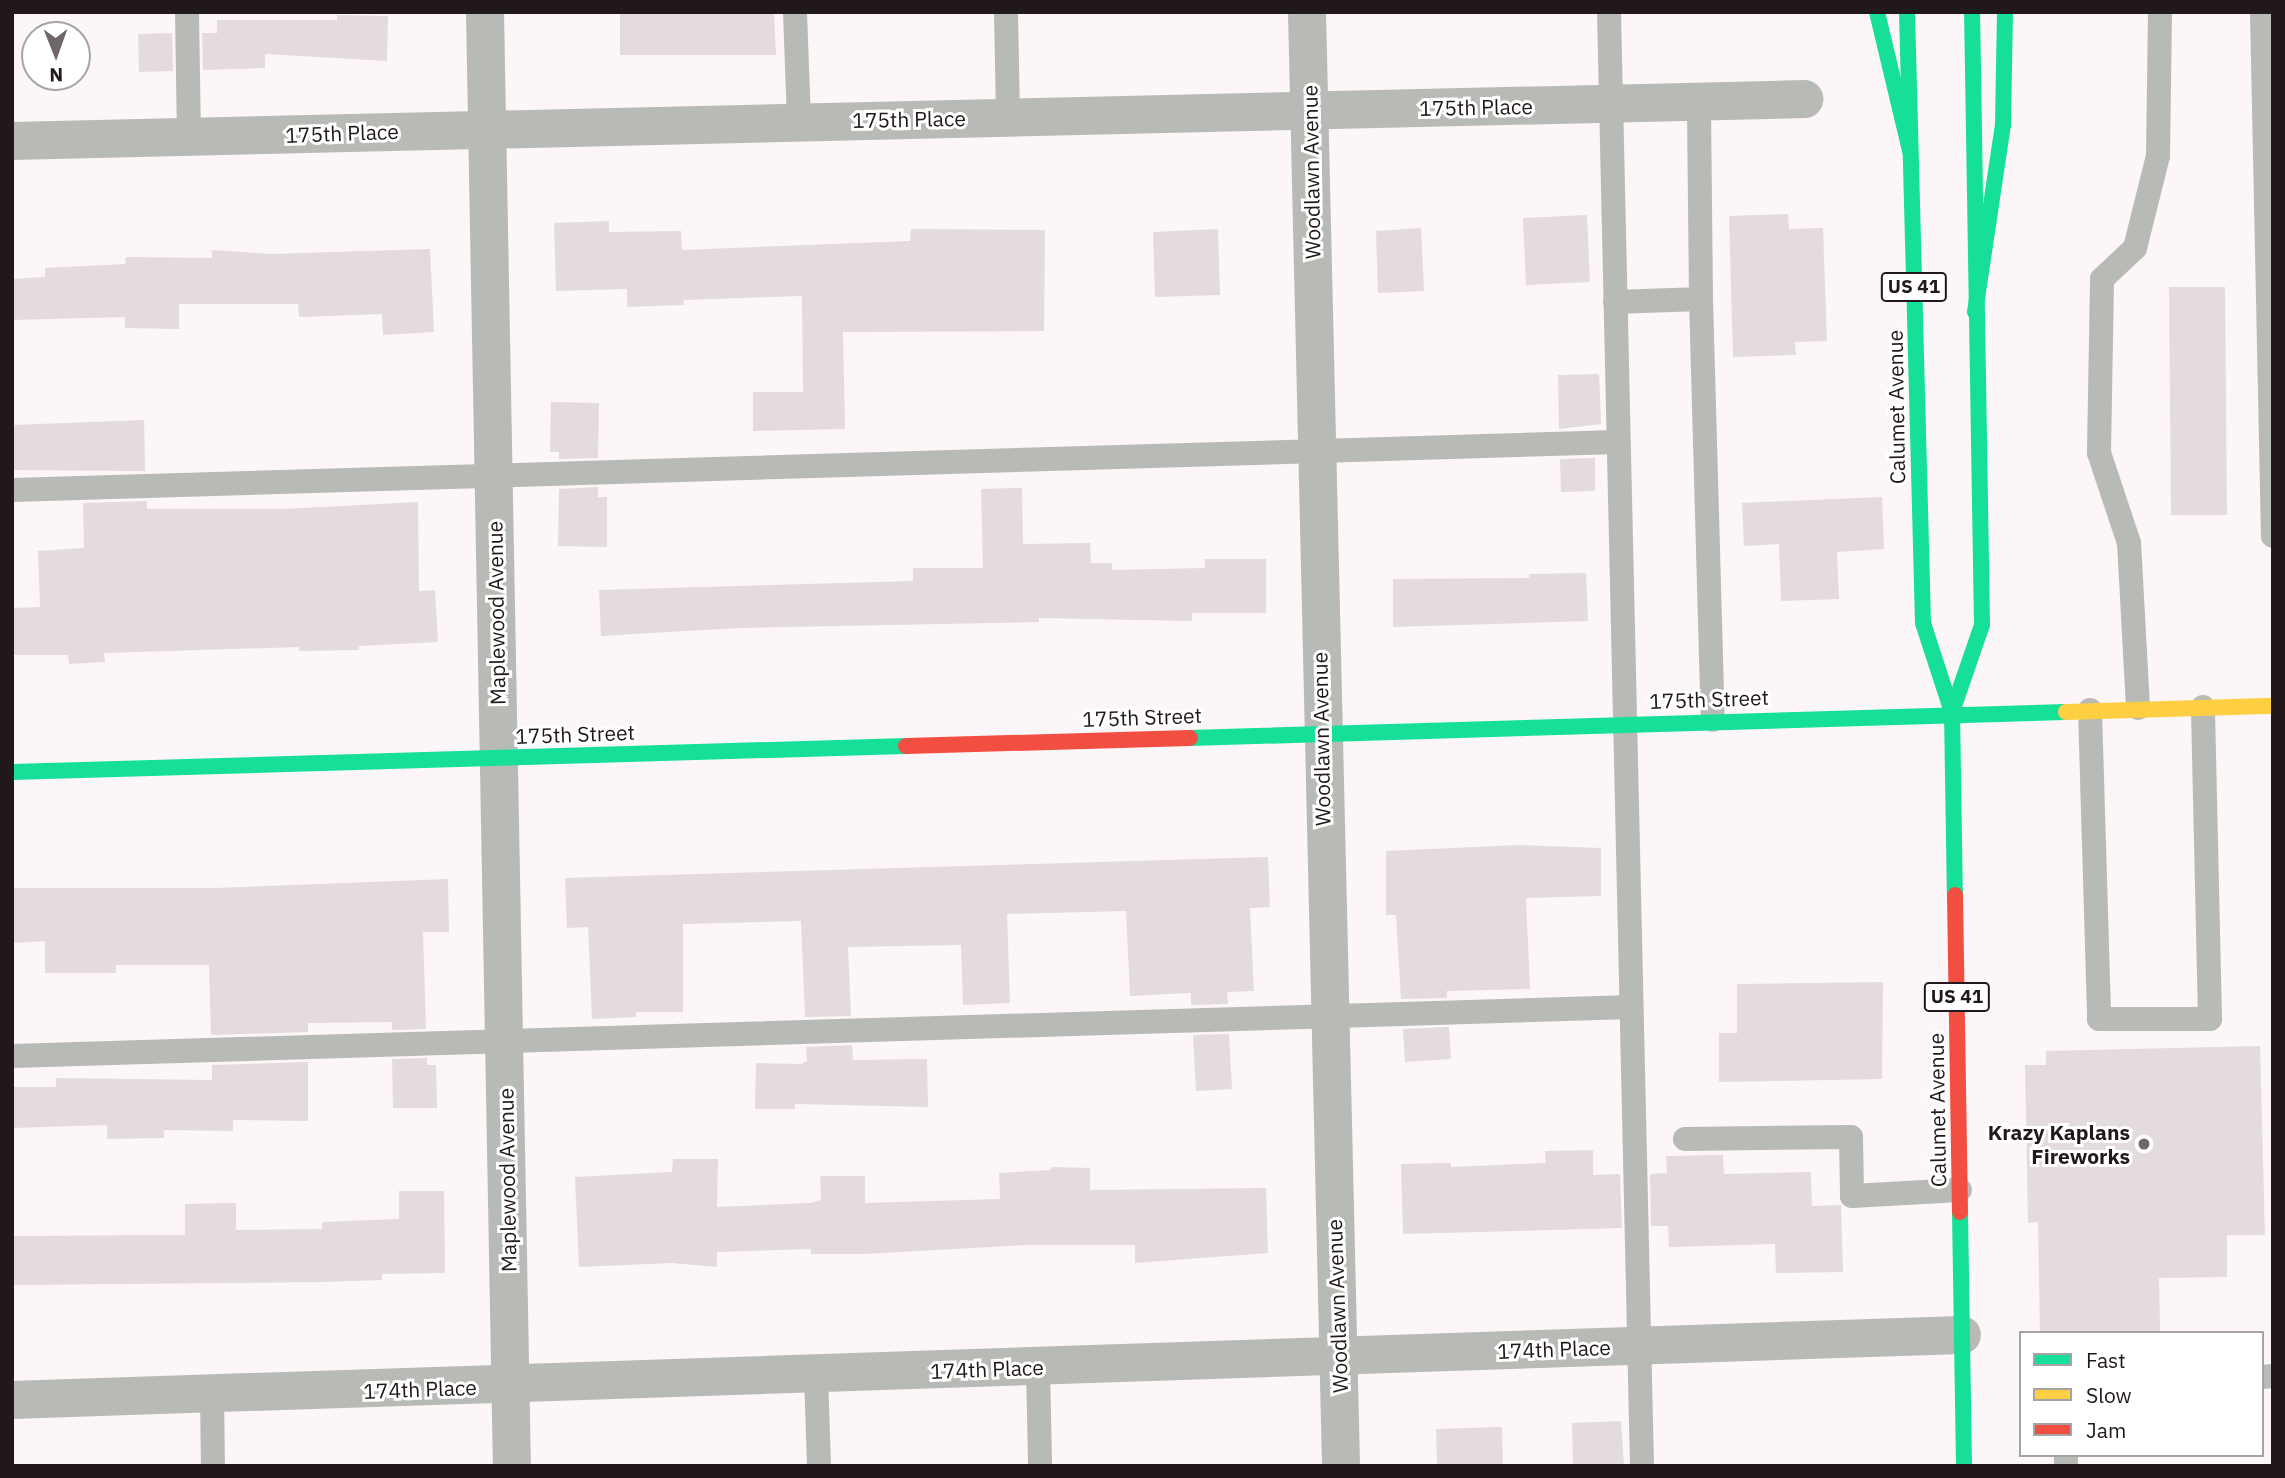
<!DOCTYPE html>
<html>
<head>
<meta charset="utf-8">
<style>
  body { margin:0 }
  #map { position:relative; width:2285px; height:1478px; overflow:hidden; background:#fcf6f8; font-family:"IBM Plex Sans",sans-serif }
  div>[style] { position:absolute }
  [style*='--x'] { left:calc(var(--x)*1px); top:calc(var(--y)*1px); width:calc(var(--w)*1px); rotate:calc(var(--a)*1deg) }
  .building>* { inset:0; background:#e3dbde }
  .lane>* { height:24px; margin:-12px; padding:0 12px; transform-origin:12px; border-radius:12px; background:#b8bab5 }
  .street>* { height:38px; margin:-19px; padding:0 19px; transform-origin:19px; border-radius:19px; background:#b8bab5 }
  .fast>* { height:16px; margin:-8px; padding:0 8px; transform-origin:8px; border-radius:8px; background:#16e098 }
  .slow>* { height:16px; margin:-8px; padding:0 8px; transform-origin:8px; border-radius:8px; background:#ffcf43 }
  .jam>* { height:16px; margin:-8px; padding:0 8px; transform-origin:8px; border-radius:8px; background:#f24e42 }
  .dots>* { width:19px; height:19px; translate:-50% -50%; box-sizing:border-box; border:4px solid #fff; border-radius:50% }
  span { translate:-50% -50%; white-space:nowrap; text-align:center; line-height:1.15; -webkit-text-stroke:6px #fff; paint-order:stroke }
  .shield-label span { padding:2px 5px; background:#fff; border:2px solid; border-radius:5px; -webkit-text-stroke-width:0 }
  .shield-label { font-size:19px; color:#21181c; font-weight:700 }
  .street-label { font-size:21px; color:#21181c }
  .poi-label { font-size:21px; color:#21181c; font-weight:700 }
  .right { translate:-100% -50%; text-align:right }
  .frame { position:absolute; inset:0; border:14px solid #21181c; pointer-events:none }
  .legend { position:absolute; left:2019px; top:1331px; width:245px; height:126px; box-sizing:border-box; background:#fff; border:2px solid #a6a3a4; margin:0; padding:9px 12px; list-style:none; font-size:21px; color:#21181c }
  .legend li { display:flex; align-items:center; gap:14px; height:35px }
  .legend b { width:35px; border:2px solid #a6a3a4 }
  .north { position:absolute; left:21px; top:21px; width:70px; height:70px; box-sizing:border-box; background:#fff; border:2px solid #a6a3a4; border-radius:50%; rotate:179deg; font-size:19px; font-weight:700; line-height:28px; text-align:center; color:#21181c }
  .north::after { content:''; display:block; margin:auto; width:24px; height:32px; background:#6e6669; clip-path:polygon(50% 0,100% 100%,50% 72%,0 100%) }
</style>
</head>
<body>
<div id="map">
  <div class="building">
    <div style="clip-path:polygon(620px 12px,774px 12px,776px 55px,620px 55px)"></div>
    <div style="clip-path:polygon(337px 15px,388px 16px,387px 61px,265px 54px,265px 68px,203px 70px,202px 33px,217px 33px,217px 20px,337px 20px)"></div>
    <div style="clip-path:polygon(172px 33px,173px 71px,139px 72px,138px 34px)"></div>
    <div style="clip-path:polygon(1788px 214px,1789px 229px,1823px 228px,1827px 341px,1795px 342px,1796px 355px,1733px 357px,1729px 216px)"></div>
    <div style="clip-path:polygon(1587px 215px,1590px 282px,1526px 285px,1523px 218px)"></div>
    <div style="clip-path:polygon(609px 221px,609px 232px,681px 231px,682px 250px,910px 241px,911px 229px,1045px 230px,1044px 331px,843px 332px,845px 429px,753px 431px,753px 392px,803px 392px,802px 296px,683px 300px,684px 305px,627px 307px,627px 289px,556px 291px,554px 223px)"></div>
    <div style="clip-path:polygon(1421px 228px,1424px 291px,1378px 293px,1376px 231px)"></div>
    <div style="clip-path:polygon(1218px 229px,1220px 295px,1155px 297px,1153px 232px)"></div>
    <div style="clip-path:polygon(430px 249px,434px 332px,383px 335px,382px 314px,299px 317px,298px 304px,179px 304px,179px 329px,125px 328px,125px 317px,12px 320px,12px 279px,45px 277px,45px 268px,125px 264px,126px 257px,212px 258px,212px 250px,271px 254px)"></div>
    <div style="clip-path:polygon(2169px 287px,2225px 287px,2227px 515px,2171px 515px)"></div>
    <div style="clip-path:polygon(1599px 374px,1601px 424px,1559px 429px,1558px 375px)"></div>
    <div style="clip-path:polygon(551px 402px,599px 403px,598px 458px,559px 459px,559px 452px,550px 452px)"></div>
    <div style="clip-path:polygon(144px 420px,145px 471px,12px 470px,12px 425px)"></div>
    <div style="clip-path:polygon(1595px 458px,1595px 491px,1561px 492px,1560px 459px)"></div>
    <div style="clip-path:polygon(598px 487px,598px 497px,607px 497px,607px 547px,558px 546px,559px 489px)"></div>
    <div style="clip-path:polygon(1022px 488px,1023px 544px,1090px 543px,1091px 563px,1112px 563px,1112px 570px,1205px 568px,1205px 559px,1266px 559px,1266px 613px,1192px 613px,1192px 621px,1039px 618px,1039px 622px,738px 628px,601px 636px,599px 590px,913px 581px,913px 568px,983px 568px,981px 489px)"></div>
    <div style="clip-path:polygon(1882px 497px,1884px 549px,1837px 552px,1839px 599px,1781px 601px,1779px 544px,1744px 546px,1742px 503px)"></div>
    <div style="clip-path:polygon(147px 501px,147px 509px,284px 509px,418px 502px,419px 591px,435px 590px,438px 642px,359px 646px,359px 650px,299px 651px,299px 647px,104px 653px,105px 662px,69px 664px,68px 655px,12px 655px,12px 608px,40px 607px,38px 551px,84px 548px,83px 503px)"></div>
    <div style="clip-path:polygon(1586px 573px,1588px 621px,1393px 627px,1393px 579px,1529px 578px,1529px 574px)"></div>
    <div style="clip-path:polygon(1520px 845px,1601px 848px,1601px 896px,1526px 898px,1530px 989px,1447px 991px,1447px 998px,1401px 999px,1396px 915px,1386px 915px,1386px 851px)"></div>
    <div style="clip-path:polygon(1268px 857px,1270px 907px,1250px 908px,1254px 991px,1227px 992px,1228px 1004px,1191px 1005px,1191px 993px,1130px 996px,1126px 911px,1007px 914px,1010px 1003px,963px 1005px,961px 945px,848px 947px,851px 1016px,805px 1017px,801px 921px,683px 924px,683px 1012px,636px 1012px,636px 1017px,592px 1019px,588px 927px,567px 928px,565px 878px)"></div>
    <div style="clip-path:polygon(448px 879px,449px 932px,423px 932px,426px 1029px,392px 1030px,392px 1022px,308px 1023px,308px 1032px,211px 1035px,209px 965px,116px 965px,116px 973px,45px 973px,45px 941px,12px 943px,12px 888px,215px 888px)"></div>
    <div style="clip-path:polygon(1883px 982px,1882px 1079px,1719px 1082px,1719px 1033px,1737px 1033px,1737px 984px)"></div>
    <div style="clip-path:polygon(1449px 1027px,1451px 1059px,1405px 1062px,1403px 1029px)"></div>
    <div style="clip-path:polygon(1229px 1034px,1232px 1089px,1196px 1091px,1193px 1035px)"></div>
    <div style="clip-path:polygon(852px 1045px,853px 1060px,927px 1059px,928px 1107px,795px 1104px,795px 1109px,755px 1109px,756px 1063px,801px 1064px,807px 1061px,806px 1047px)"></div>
    <div style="clip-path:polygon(2260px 1046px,2265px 1235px,2227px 1235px,2227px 1277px,2159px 1278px,2160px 1331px,2040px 1333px,2038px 1222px,2028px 1223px,2025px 1065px,2046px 1065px,2046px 1051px)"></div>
    <div style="clip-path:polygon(427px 1058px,427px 1065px,436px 1065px,437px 1108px,393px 1108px,392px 1059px)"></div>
    <div style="clip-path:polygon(308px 1062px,308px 1121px,233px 1120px,233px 1131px,164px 1130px,164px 1138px,107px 1139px,107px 1125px,12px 1128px,12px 1087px,56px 1087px,56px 1078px,212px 1080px,212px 1065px)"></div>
    <div style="clip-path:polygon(1593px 1150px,1593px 1175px,1620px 1174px,1622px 1228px,1403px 1234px,1401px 1164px,1451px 1163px,1451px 1167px,1546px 1163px,1545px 1151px)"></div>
    <div style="clip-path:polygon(1723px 1155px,1724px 1174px,1811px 1172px,1812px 1206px,1841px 1205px,1843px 1272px,1776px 1273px,1775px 1244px,1669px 1247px,1668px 1226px,1651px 1226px,1650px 1174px,1667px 1173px,1666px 1156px)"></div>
    <div style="clip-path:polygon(673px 1159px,718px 1159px,717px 1207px,810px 1203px,821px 1200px,820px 1176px,865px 1176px,865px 1203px,1000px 1199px,999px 1173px,1051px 1170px,1051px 1167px,1090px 1168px,1090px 1190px,1266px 1188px,1268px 1253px,1135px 1263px,1135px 1245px,1026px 1245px,865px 1254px,811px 1254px,811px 1249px,717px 1252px,717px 1267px,672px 1263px,579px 1267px,575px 1177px,672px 1172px)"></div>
    <div style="clip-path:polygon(399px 1191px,444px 1191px,445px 1273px,382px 1274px,382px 1280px,324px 1282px,12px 1285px,12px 1236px,185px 1235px,185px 1204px,236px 1203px,236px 1230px,322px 1229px,322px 1222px,399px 1219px)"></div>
    <div style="clip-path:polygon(1621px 1421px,1624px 1466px,1573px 1466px,1572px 1423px)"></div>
    <div style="clip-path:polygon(1502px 1427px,1503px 1466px,1437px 1466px,1436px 1429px)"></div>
  </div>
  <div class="lane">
    <div style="--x:187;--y:12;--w:125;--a:89.1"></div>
    <div style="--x:795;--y:12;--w:110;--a:87.9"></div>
    <div style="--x:1006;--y:12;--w:105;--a:88.9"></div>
    <div style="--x:1609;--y:12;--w:1454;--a:88.7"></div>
    <div style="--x:2262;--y:12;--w:524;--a:88.8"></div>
    <div style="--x:1701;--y:299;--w:421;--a:88.4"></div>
    <div style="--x:1615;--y:302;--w:86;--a:-2"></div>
    <div style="--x:1701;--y:299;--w:198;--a:-90.6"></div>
    <div style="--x:12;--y:490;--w:1607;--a:-1.71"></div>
    <div style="--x:2138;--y:708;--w:165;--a:-93.1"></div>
    <div style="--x:2129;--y:543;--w:95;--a:-108.4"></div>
    <div style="--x:2099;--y:453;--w:174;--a:-89"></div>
    <div style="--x:2102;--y:279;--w:45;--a:-43.2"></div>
    <div style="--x:2135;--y:248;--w:95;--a:-76"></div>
    <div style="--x:2158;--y:156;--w:144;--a:-89.2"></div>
    <div style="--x:2090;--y:710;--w:309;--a:88.3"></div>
    <div style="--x:2099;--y:1019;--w:111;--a:0"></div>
    <div style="--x:2210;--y:1019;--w:312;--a:-91.3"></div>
    <div style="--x:12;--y:1056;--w:1620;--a:-1.73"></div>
    <div style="--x:1685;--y:1139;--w:166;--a:-0.7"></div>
    <div style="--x:1851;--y:1137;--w:59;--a:89"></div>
    <div style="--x:1852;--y:1196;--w:108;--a:-3.2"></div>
    <div style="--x:1038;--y:1367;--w:99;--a:88.8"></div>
    <div style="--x:816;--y:1375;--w:91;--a:88.1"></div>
    <div style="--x:2262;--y:1377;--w:11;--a:-5"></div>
    <div style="--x:212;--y:1396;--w:70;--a:89.2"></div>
    <div style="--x:2066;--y:1466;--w:11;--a:-90"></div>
  </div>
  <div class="street">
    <div style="--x:485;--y:12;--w:1454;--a:88.94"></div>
    <div style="--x:1307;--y:12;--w:1454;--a:88.66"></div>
    <div style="--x:12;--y:141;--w:1793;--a:-1.34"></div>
    <div style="--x:12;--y:1400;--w:1951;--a:-1.91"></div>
  </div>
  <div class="fast">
    <div style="--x:1877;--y:12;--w:143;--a:76.6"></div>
    <div style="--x:1907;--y:12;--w:611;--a:88.5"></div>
    <div style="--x:1923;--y:623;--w:94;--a:72"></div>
    <div style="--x:1952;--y:712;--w:183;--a:89.1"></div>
    <div style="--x:1975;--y:312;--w:189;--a:-81.5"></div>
    <div style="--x:2003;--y:125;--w:113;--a:-89"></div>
    <div style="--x:1952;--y:712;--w:92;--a:-71"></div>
    <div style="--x:1982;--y:625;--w:613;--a:-90.93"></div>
    <div style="--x:1190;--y:738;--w:876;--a:-1.7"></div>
    <div style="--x:12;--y:772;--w:894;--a:-1.67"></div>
    <div style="--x:1960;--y:1212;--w:254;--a:89.1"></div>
  </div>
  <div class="slow">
    <div style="--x:2066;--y:712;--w:207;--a:-1.7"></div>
  </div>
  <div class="jam">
    <div style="--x:906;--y:746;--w:284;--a:-1.6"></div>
    <div style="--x:1955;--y:895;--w:317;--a:89.1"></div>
  </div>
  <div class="dots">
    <div style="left:2144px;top:1144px;background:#6e6669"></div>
  </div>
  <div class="shield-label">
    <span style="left:1914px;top:287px">US 41</span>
    <span style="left:1957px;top:997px">US 41</span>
  </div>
  <div class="street-label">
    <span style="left:1476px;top:107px;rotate:-1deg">175th Place</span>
    <span style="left:909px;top:119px;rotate:-1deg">175th Place</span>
    <span style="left:342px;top:133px;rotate:-2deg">175th Place</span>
    <span style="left:1311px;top:172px;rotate:-91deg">Woodlawn Avenue</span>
    <span style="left:1896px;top:407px;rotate:-91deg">Calumet Avenue</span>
    <span style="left:496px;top:613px;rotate:-91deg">Maplewood Avenue</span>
    <span style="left:1709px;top:699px;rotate:-2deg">175th Street</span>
    <span style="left:1142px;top:717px;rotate:-2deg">175th Street</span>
    <span style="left:575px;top:734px;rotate:-2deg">175th Street</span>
    <span style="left:1321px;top:739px;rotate:-91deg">Woodlawn Avenue</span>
    <span style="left:1937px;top:1110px;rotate:-91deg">Calumet Avenue</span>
    <span style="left:507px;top:1180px;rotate:-91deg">Maplewood Avenue</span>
    <span style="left:1337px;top:1306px;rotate:-92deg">Woodlawn Avenue</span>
    <span style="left:1554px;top:1349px;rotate:-2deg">174th Place</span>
    <span style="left:987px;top:1369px;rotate:-2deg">174th Place</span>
    <span style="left:420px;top:1389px;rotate:-2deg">174th Place</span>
  </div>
  <div class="poi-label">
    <span class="right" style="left:2130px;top:1144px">Krazy Kaplans<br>Fireworks</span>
  </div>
  <div class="frame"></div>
  <ul class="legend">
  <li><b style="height:9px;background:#16e098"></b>Fast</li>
  <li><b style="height:9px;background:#ffcf43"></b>Slow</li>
  <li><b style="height:9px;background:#f24e42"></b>Jam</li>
  </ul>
  <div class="north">N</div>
</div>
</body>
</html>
